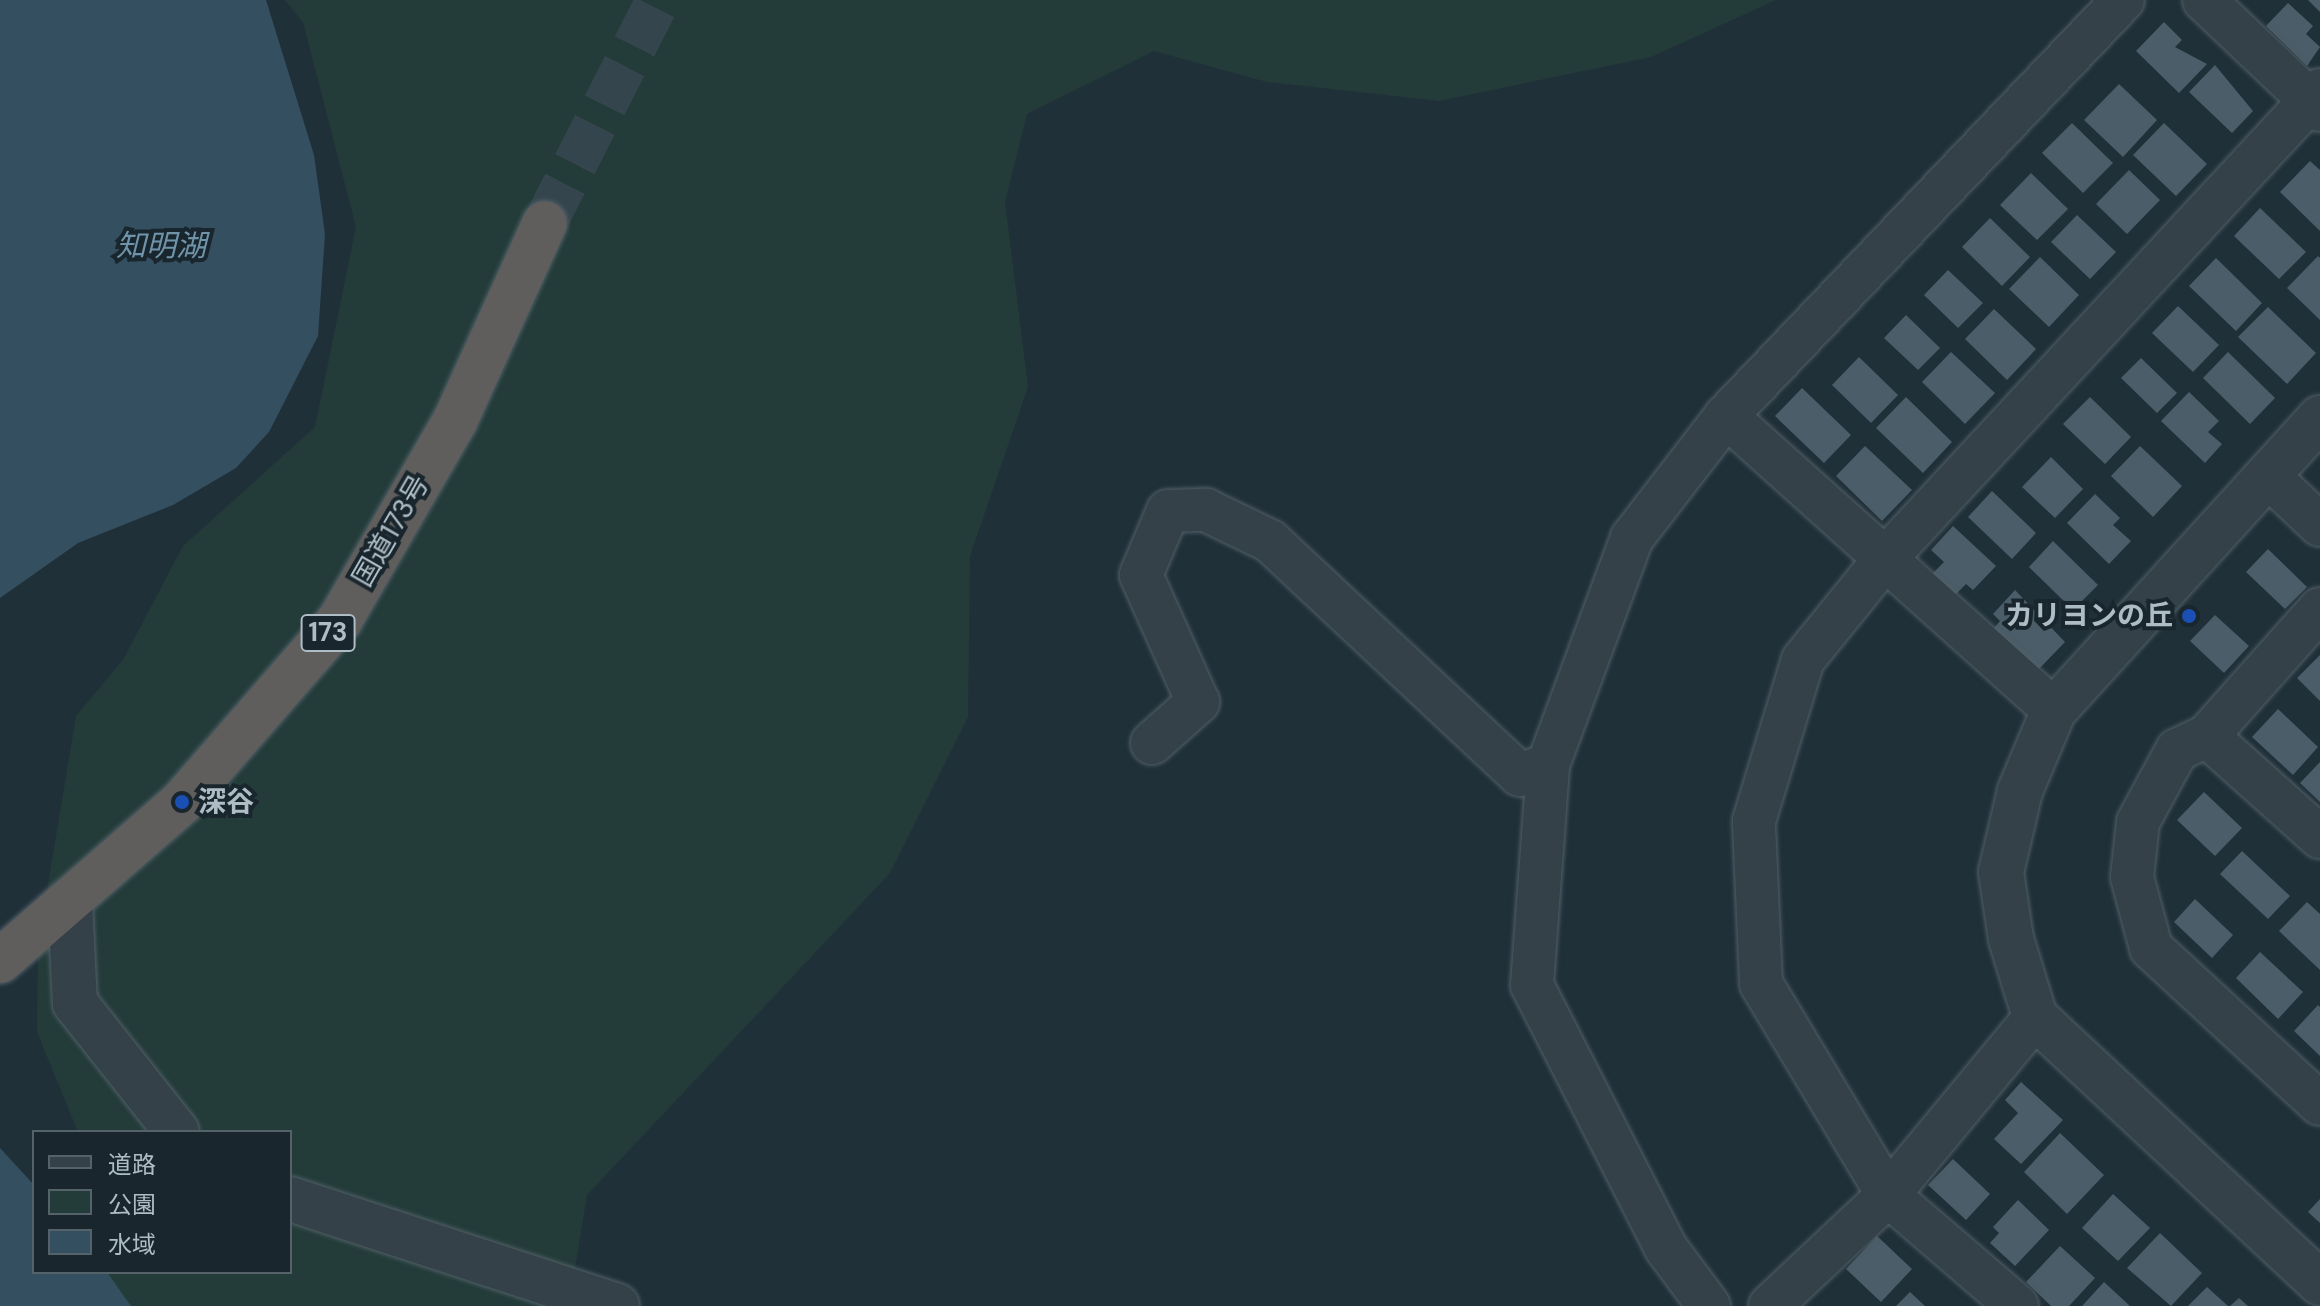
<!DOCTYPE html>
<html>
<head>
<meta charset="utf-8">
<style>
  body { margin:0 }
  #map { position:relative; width:2320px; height:1306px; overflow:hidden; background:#203039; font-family:"DM Sans","Noto Sans JP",sans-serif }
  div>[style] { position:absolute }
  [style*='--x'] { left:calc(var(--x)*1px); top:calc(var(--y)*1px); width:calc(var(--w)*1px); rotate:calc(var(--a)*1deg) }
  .green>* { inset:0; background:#233c39 }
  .water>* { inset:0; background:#344f60 }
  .building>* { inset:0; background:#4b5d68 }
  .trunk-tunnel>* { height:44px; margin-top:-22px; transform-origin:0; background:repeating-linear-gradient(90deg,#35454e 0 44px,transparent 0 66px) }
  .roads { filter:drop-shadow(0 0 2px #515f67) drop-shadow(0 0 2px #515f67) }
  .minor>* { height:42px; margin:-21px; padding:0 21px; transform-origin:21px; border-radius:21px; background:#344149 }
  .tertiary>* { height:44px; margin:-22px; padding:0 22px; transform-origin:22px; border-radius:22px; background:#344149 }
  .trunk>* { height:44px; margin:-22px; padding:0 22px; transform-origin:22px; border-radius:22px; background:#605e5d }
  .dots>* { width:22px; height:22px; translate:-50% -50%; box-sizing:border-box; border:4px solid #19262d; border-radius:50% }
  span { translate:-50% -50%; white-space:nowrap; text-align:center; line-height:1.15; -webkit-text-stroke:8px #19262d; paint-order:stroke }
  .shield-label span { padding:2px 6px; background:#19262d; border:2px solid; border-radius:6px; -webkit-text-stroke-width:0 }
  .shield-label { font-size:26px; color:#aebcc6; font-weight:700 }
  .street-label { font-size:28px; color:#aebcc6 }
  .poi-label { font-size:28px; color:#aebcc6; font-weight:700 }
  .right { translate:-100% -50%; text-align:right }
  .left { translate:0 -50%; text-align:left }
  .water-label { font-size:30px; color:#6f94aa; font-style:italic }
  .legend { position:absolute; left:32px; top:1130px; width:260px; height:144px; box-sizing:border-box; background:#19262d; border:2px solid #55626a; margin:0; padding:10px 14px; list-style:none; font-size:24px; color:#aebcc6 }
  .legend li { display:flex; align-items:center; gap:16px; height:40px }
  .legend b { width:40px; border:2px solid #55626a }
</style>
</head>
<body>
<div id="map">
  <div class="green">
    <div style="clip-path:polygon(285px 0,1776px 0,1651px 57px,1439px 101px,1267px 82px,1154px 51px,1027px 114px,1005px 202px,1028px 387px,970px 556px,968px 717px,890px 873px,587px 1195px,572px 1287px,581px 1306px,56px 1306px,76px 1272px,290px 1272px,290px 1132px,78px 1132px,37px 1032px,38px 945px,76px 716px,123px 660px,183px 546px,315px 427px,356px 227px,303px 22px)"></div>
  </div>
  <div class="water">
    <div style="clip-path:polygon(0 0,266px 0,314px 155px,325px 234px,318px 336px,269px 432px,236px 468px,173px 505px,78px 543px,0 598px)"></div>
    <div style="clip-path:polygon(0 1148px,34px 1185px,34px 1272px,107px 1272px,131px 1306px,0 1306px)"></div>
  </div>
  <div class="building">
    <div style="clip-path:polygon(2308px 0,2320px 0,2320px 12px)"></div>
    <div style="clip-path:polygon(2288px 3px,2313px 26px,2306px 34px,2320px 47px,2307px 66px,2266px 26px)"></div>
    <div style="clip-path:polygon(2164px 22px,2182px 40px,2175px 47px,2207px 64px,2179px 93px,2136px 51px)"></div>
    <div style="clip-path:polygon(2215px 65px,2253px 111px,2232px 133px,2189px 92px)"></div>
    <div style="clip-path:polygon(2119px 84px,2157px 120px,2123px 157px,2084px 120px)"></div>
    <div style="clip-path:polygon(2072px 123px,2113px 163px,2083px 193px,2042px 153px)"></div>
    <div style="clip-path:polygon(2164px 123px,2207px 164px,2176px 196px,2133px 155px)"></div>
    <div style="clip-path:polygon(2310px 161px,2320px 170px,2320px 231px,2280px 192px)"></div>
    <div style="clip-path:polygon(2129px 170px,2160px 200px,2127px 234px,2096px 204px)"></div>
    <div style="clip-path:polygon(2031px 173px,2068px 209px,2037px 240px,2000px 205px)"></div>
    <div style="clip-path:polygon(2260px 208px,2306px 252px,2279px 279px,2234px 236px)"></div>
    <div style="clip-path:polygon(2077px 215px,2116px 252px,2090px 279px,2051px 242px)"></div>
    <div style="clip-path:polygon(1990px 218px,2030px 257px,2002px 286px,1962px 247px)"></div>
    <div style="clip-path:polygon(2318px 256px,2320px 258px,2320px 320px,2287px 288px)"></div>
    <div style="clip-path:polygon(2040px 257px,2079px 295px,2049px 327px,2009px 289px)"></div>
    <div style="clip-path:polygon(2216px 258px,2262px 303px,2236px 331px,2189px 286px)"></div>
    <div style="clip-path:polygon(1948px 270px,1983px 303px,1958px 328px,1924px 295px)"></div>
    <div style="clip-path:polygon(2178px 306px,2219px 345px,2193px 372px,2152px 333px)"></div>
    <div style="clip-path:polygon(2268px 307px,2316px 353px,2287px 384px,2238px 337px)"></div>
    <div style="clip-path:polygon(1994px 309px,2036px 349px,2007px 380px,1965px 339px)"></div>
    <div style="clip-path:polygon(1906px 315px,1940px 348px,1918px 370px,1884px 338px)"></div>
    <div style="clip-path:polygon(1951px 352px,1995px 393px,1965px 424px,1922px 382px)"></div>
    <div style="clip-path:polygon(2228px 352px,2275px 398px,2250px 424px,2203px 378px)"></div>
    <div style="clip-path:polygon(1859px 357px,1898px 395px,1871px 423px,1832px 385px)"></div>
    <div style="clip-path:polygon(2141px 358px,2177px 393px,2157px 413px,2121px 378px)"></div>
    <div style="clip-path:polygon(1802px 388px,1851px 435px,1824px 463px,1775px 416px)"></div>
    <div style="clip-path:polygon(2189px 392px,2219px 421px,2208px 432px,2222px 444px,2205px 463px,2161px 421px)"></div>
    <div style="clip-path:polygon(1906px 397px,1952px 442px,1923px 473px,1876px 428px)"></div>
    <div style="clip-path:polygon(2090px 397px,2131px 437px,2105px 464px,2063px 424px)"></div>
    <div style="clip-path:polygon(1865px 446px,1912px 490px,1882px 521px,1836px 476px)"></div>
    <div style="clip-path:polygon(2140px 446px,2182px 486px,2153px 517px,2111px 476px)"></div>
    <div style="clip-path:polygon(2051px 457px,2083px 489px,2055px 518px,2022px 487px)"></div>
    <div style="clip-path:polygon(1992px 491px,2036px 533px,2012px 559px,1968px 517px)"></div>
    <div style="clip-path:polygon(2095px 494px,2120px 518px,2113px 525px,2131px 541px,2109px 564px,2067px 523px)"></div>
    <div style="clip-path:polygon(1953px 526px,1996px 566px,1973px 590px,1966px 584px,1953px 597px,1930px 576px,1944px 562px,1931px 550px)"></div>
    <div style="clip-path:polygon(2053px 541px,2098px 585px,2073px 610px,2029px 567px)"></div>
    <div style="clip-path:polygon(2268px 549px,2307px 587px,2285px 609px,2246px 572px)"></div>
    <div style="clip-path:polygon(2015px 590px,2065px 642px,2037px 671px,1994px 628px,2000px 621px,1993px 614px)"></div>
    <div style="clip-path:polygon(2215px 615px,2249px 646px,2224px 673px,2190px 641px)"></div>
    <div style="clip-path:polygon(2320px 655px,2320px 701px,2297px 678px)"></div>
    <div style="clip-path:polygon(2278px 709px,2318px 747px,2293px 775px,2252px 737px)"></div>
    <div style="clip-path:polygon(2320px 762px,2320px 802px,2300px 783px)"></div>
    <div style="clip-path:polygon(2204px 792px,2242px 828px,2215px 856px,2177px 820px)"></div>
    <div style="clip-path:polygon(2242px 851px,2290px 896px,2268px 919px,2220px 874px)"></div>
    <div style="clip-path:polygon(2195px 899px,2233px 935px,2212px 958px,2174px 922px)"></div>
    <div style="clip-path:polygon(2307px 902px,2320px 914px,2320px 970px,2279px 931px)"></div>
    <div style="clip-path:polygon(2260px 952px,2303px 992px,2278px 1019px,2236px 978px)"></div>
    <div style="clip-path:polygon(2318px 1005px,2320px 1007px,2320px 1056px,2294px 1031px)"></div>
    <div style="clip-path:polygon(2021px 1082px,2063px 1120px,2021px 1164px,1994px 1139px,2018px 1113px,2005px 1100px)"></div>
    <div style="clip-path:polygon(2060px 1133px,2104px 1175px,2067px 1214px,2024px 1172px)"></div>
    <div style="clip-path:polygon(1953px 1159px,1990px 1194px,1966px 1220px,1928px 1185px)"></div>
    <div style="clip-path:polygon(2113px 1194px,2150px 1228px,2118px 1261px,2082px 1228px)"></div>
    <div style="clip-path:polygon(2320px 1199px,2320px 1223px,2308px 1212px)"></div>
    <div style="clip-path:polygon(2018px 1200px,2049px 1230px,2015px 1266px,1990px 1243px,1999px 1233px,1993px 1227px)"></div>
    <div style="clip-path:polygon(2160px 1233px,2202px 1273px,2171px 1306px,2127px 1268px)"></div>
    <div style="clip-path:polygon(1877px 1236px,1912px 1269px,1881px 1302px,1846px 1269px)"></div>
    <div style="clip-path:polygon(2060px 1246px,2095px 1278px,2069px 1306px,2051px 1306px,2026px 1282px)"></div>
    <div style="clip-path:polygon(2104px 1282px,2130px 1306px,2082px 1306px)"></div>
    <div style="clip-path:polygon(2207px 1287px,2228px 1306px,2188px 1306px)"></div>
    <div style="clip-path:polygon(1910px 1292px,1925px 1306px,1896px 1306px)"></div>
    <div style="clip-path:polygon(2239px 1298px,2248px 1306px,2230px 1306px)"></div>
  </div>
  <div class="trunk-tunnel">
    <div style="--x:545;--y:223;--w:250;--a:-63.1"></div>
  </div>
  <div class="roads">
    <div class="minor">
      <div style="--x:2204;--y:0;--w:160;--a:43.5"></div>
      <div style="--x:1726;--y:416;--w:440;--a:41.9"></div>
      <div style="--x:2267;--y:475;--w:73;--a:43.3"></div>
      <div style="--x:2320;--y:609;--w:170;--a:131.7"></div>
      <div style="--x:2207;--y:736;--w:33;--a:155"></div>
      <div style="--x:2177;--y:750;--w:82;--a:118.4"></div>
      <div style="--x:2138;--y:822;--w:55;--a:96.2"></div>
      <div style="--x:2132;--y:877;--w:73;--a:75"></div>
      <div style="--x:2151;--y:948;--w:230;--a:42.7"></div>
      <div style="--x:2207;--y:736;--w:152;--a:41.8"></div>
      <div style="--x:1152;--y:743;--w:62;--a:-41.7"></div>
      <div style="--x:1198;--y:702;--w:139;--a:-114.2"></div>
      <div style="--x:1141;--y:575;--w:69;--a:-67.1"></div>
      <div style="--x:1168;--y:511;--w:38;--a:-2"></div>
      <div style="--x:1206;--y:510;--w:71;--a:25.8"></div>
      <div style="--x:1270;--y:541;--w:342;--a:43.1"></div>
      <div style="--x:1520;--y:775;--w:30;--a:-20"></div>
      <div style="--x:1709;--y:1306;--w:72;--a:-126.6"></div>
      <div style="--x:1666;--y:1248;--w:295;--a:-117"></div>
      <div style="--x:1532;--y:985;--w:221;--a:-85.8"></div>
      <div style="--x:1548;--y:765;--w:242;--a:-69.7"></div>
      <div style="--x:1632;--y:538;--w:154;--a:-52.4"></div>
      <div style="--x:1726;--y:416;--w:575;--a:-46.34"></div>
      <div style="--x:1770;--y:1306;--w:162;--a:-43.2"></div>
      <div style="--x:1888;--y:1195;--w:231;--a:-50.4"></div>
      <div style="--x:2017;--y:1306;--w:170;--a:-139.3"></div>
      <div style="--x:1888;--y:1195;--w:246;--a:-121"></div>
      <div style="--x:1761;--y:984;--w:163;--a:-92.5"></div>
      <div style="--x:1754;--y:821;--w:168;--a:-73.1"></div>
      <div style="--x:1803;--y:660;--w:129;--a:-51"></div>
      <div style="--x:1884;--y:560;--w:641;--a:-47.15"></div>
    </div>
    <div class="tertiary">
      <div style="--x:2320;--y:418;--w:395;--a:132.3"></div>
      <div style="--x:2054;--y:710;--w:88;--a:112.8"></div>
      <div style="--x:2020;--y:791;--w:83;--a:103.2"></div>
      <div style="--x:2001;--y:872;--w:68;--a:81.5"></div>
      <div style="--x:2011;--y:939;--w:82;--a:72.9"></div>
      <div style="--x:2035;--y:1017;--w:390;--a:43"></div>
      <div style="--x:70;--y:902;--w:101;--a:87.2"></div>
      <div style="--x:75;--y:1003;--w:164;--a:51.7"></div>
      <div style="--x:290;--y:1199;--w:344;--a:18.1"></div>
    </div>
    <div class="trunk">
      <div style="--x:0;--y:961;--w:242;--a:-41.1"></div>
      <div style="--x:182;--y:802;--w:241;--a:-49"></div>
      <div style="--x:340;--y:620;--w:230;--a:-60"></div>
      <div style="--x:455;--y:421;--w:217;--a:-65.6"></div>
    </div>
  </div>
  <div class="dots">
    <div style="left:2189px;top:616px;background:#1a4fb4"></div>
    <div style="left:182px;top:802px;background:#1a4fb4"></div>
  </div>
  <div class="shield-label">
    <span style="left:328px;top:633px">173</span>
  </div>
  <div class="street-label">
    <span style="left:391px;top:531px;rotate:-60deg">国道173号</span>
  </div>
  <div class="poi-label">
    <span class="right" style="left:2173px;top:616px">カリヨンの丘</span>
    <span class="left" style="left:198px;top:802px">深谷</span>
  </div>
  <div class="water-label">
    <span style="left:161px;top:246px">知明湖</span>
  </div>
  <ul class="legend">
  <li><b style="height:10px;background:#344149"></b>道路</li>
  <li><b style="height:22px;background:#233c39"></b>公園</li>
  <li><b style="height:22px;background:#344f60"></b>水域</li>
  </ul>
</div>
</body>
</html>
